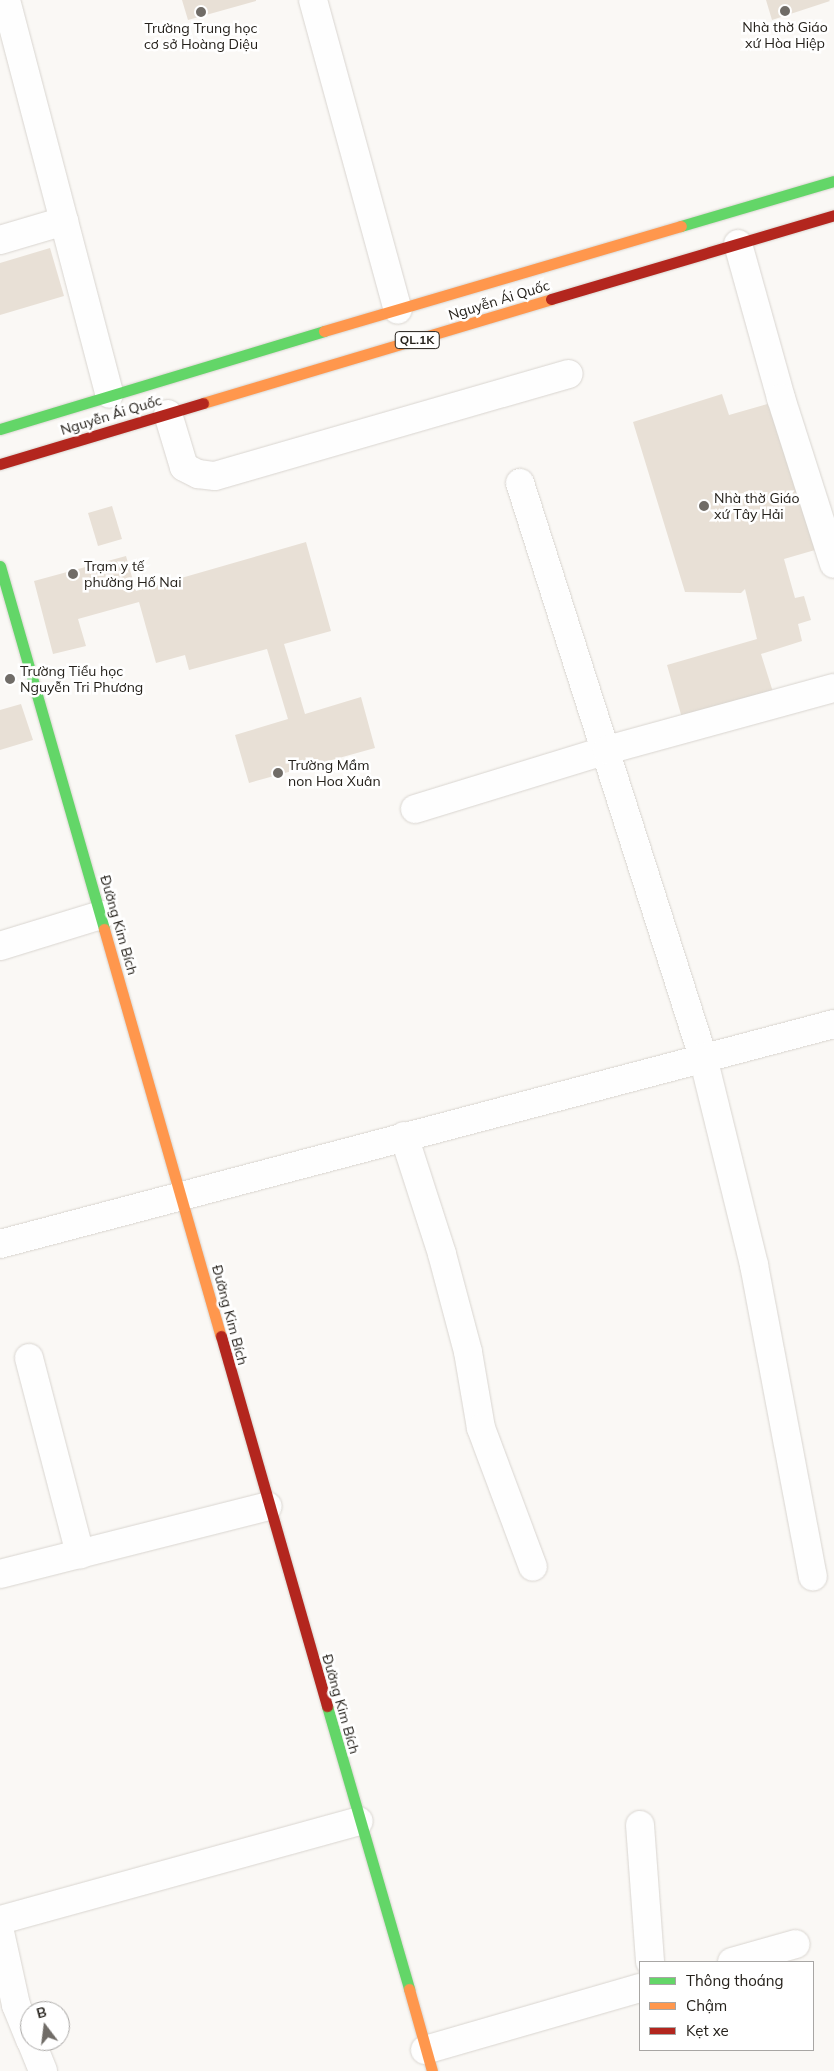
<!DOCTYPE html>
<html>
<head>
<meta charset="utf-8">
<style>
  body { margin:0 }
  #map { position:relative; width:834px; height:2071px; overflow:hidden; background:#faf8f5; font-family:Mulish,sans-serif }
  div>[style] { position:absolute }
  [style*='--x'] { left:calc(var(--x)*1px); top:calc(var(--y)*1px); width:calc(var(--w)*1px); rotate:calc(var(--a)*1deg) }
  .building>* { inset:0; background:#e8e0d6 }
  .roads { filter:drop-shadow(0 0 1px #d9d5d0) drop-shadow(0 0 1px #d9d5d0) }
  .street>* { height:28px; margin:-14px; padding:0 14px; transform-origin:14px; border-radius:14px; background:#fefefe }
  .fast>* { height:11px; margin:-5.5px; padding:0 5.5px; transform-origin:5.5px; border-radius:5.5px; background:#63d668 }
  .slow>* { height:11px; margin:-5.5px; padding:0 5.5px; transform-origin:5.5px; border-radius:5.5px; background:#ff974d }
  .jam>* { height:11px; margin:-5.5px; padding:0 5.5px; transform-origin:5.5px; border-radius:5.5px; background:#b3261e }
  .dots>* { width:14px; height:14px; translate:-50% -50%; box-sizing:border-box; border:2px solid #fff; border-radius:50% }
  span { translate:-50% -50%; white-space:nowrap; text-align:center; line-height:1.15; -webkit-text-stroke:5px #fff; paint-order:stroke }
  .shield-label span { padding:1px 4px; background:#fff; border:1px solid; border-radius:4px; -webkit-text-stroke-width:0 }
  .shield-label { font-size:12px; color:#25211b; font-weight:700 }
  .poi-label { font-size:14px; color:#25211b }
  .left { translate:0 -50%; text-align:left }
  .street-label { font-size:14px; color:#25211b }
  .legend { position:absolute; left:639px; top:1961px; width:175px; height:90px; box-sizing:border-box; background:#fff; border:1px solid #a8a6a4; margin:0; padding:6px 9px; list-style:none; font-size:15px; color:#25211b }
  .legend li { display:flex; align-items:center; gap:10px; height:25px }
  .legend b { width:25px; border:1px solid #a8a6a4 }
  .north { position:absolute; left:20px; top:2001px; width:50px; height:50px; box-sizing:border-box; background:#fff; border:1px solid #a8a6a4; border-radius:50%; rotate:345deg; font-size:14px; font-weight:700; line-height:20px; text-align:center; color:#25211b }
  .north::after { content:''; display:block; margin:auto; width:18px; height:22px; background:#706c67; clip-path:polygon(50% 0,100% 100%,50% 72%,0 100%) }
</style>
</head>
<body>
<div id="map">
  <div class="building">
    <div style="clip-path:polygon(182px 0,256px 0,256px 1px,188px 20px)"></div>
    <div style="clip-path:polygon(766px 0,829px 0,830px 1px,772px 20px)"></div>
    <div style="clip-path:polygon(50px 248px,64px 296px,0 315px,0 263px)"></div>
    <div style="clip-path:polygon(722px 394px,729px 415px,771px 403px,815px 550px,784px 559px,795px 598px,804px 596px,811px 620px,798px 624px,802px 641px,761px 654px,773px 692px,682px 718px,667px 665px,757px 639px,745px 589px,741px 593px,685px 592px,633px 422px)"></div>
    <div style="clip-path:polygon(112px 506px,122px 539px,98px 546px,88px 513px)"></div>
    <div style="clip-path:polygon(306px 542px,331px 631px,284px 644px,305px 714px,361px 697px,375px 748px,249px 783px,235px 735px,288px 719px,267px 649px,189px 670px,185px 655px,156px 663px,139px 602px,78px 619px,86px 646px,53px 654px,34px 581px,126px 556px,136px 591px)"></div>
    <div style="clip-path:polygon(21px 704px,33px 740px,0 750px,0 710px)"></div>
  </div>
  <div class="roads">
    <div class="street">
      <div style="--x:6;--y:0;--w:407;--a:75.3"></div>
      <div style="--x:313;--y:0;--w:321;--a:74.7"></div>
      <div style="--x:0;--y:240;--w:67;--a:-16.5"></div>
      <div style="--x:738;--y:244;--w:160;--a:74.4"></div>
      <div style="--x:781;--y:398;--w:174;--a:72.3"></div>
      <div style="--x:168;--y:414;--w:55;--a:73.2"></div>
      <div style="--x:184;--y:467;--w:16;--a:27"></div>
      <div style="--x:198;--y:474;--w:17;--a:7"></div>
      <div style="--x:215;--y:476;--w:368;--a:-16.1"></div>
      <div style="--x:520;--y:483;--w:602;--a:72.32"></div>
      <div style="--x:703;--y:1057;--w:214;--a:76.2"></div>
      <div style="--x:754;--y:1265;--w:317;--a:79.3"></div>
      <div style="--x:415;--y:809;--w:201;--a:-17.1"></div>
      <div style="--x:607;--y:750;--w:235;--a:-15.3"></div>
      <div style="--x:0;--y:946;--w:106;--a:-17.1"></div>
      <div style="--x:404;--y:1136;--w:124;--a:72.1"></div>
      <div style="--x:442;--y:1254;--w:101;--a:75.1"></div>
      <div style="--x:468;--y:1352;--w:77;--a:80.3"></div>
      <div style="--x:481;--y:1428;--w:148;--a:69.5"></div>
      <div style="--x:0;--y:1244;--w:863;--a:-14.78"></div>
      <div style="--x:29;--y:1358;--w:203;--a:75.4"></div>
      <div style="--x:0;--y:1574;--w:276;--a:-14.2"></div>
      <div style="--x:640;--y:1825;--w:137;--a:85.8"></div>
      <div style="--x:0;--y:1920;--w:372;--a:-15.4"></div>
      <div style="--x:0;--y:1932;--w:75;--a:77.6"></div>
      <div style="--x:16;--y:2005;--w:38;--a:68"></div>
      <div style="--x:732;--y:1962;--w:66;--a:-15.7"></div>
      <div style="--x:31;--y:2041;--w:32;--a:68"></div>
      <div style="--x:425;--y:2050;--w:224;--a:-16.1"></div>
    </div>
    <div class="fast">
      <div style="--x:681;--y:226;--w:159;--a:-16.4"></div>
      <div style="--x:0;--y:429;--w:338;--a:-16.8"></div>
      <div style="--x:0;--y:566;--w:378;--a:74"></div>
      <div style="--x:327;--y:1706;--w:295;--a:73.8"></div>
    </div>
    <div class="slow">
      <div style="--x:324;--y:331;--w:372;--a:-16.4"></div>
      <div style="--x:203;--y:403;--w:363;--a:-16.6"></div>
      <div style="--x:104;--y:929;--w:423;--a:74"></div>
      <div style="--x:409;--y:1989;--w:85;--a:74.3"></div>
    </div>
    <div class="jam">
      <div style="--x:551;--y:299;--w:295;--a:-16.5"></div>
      <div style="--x:0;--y:464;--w:212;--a:-16.7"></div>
      <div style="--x:221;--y:1336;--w:385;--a:74"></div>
    </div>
  </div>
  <div class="dots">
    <div style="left:785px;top:11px;background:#706c67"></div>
    <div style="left:201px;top:12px;background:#706c67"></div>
    <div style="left:704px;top:506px;background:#706c67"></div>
    <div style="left:73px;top:574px;background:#706c67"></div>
    <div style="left:10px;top:679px;background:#706c67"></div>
    <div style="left:278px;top:773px;background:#706c67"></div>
  </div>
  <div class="shield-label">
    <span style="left:417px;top:340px">QL.1K</span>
  </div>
  <div class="poi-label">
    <span style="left:785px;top:35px">Nhà thờ Giáo<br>xứ Hòa Hiệp</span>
    <span style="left:201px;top:36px">Trường Trung học<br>cơ sở Hoàng Diệu</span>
    <span class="left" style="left:714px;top:506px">Nhà thờ Giáo<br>xứ Tây Hải</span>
    <span class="left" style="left:84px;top:574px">Trạm y tế<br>phường Hố Nai</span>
    <span class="left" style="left:20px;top:679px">Trường Tiểu học<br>Nguyễn Tri Phương</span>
    <span class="left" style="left:288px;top:773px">Trường Mầm<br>non Hoa Xuân</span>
  </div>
  <div class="street-label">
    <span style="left:499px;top:300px;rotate:-17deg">Nguyễn Ái Quốc</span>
    <span style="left:111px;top:415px;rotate:-17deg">Nguyễn Ái Quốc</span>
    <span style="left:119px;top:925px;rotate:74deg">Đường Kim Bích</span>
    <span style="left:230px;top:1315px;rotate:75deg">Đường Kim Bích</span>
    <span style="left:341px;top:1704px;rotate:74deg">Đường Kim Bích</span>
  </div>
  <ul class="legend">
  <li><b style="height:6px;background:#63d668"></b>Thông thoáng</li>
  <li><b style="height:6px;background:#ff974d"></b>Chậm</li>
  <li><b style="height:6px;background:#b3261e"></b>Kẹt xe</li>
  </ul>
  <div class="north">B</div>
</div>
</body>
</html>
